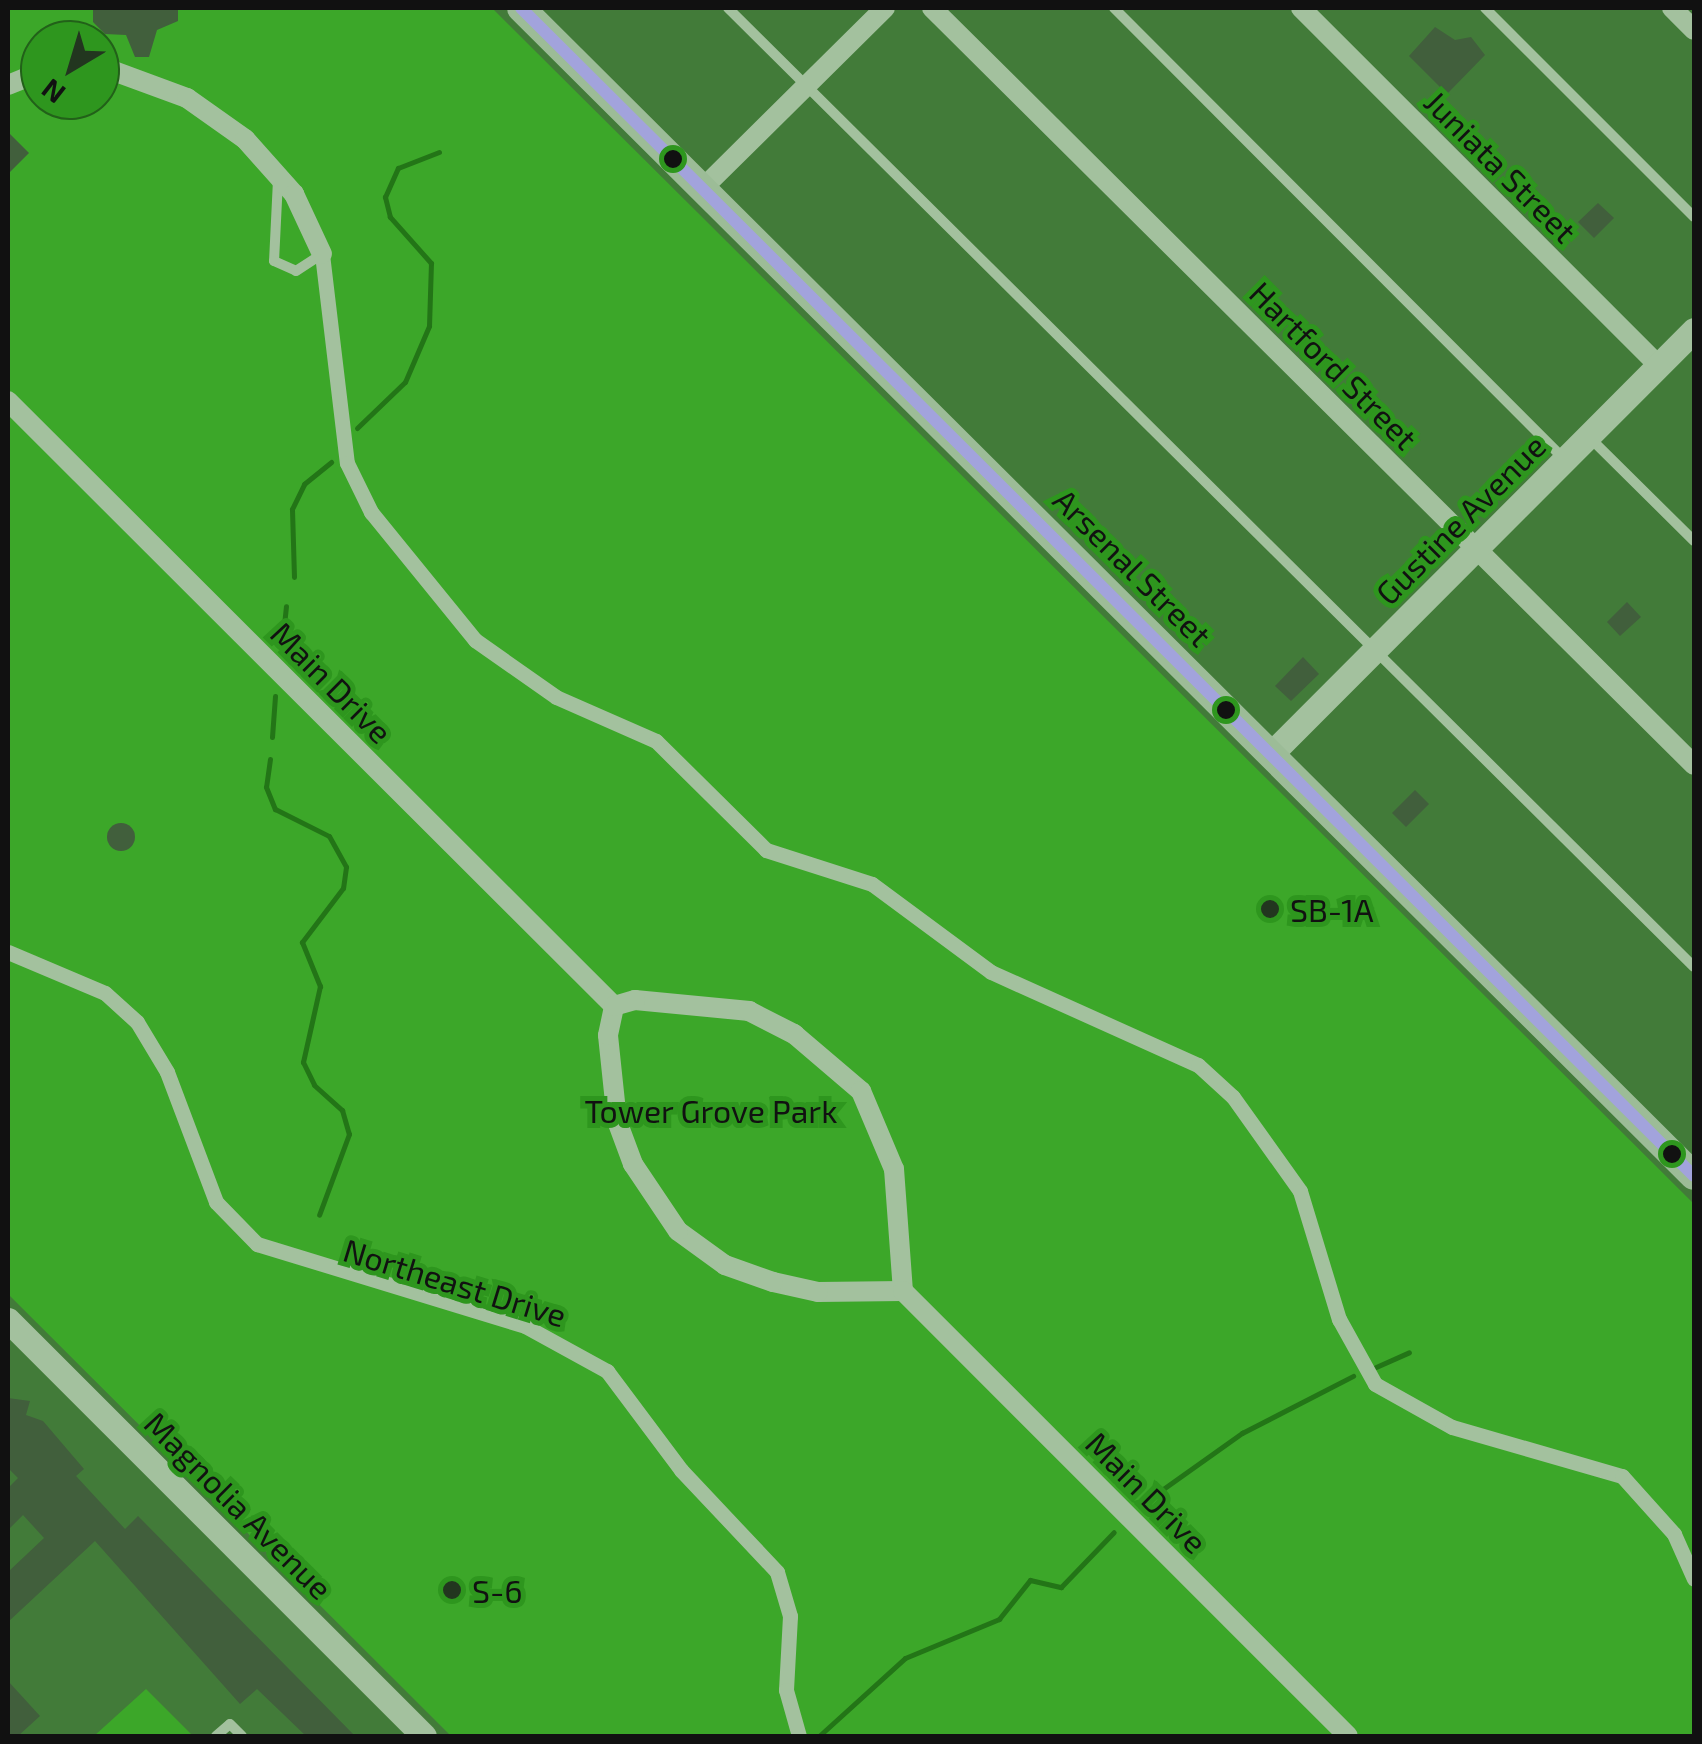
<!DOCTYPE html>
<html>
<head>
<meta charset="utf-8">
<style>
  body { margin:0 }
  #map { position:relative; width:1702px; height:1744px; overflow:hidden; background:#427b39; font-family:"Exo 2",sans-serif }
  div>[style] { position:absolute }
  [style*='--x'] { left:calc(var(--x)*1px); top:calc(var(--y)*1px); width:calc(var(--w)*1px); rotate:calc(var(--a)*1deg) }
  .green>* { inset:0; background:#3ca729 }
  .stream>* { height:5px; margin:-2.5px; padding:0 2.5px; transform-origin:2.5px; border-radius:2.5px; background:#237517 }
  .building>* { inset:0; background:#415f3c }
  .round { border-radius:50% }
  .service>* { height:10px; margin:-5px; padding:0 5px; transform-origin:5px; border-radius:5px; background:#a3c19e }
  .pedestrian>* { height:15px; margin:-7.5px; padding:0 7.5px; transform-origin:7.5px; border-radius:7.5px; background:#a3c19e }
  .minor>* { height:20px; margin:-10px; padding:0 10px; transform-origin:10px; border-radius:10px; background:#a3c19e }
  .tertiary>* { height:25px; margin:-12.5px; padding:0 12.5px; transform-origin:12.5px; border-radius:12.5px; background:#a3c19e }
  .secondary>* { height:28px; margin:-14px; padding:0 14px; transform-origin:14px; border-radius:14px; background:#9cbc97 }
  .bus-1>* { height:12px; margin:-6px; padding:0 6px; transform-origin:6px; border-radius:6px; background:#a2a3dc }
  .dots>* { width:28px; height:28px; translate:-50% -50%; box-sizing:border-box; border:5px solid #2e961e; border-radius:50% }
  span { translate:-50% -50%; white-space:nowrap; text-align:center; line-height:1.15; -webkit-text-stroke:10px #2e961e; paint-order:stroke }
  .street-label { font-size:32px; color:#111 }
  .poi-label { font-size:32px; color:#111 }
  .left { translate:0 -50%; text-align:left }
  .park-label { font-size:32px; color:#111 }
  .frame { position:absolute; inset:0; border:10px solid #111; pointer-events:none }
  .north { position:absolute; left:20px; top:20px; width:100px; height:100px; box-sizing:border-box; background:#2e961e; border:2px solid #226119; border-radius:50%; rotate:218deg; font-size:28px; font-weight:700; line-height:40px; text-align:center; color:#111 }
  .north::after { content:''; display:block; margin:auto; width:35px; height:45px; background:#22361f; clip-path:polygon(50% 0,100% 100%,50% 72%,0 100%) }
</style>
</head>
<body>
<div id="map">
  <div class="green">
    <div style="clip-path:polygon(evenodd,8px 8px,492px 8px,1694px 1204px,1694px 1736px,451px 1736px,8px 1294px,8px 8px,40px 40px,100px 40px,100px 100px,40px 100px,40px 40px)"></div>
    <div style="clip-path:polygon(146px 1689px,193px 1736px,94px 1736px)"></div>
  </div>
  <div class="stream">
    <div style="--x:357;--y:428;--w:66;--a:-43.8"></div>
    <div style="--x:405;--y:382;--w:61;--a:-66.8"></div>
    <div style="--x:429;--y:326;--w:63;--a:-88.2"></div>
    <div style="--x:431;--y:263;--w:62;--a:-131.7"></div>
    <div style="--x:390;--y:217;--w:21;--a:-104"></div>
    <div style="--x:385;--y:197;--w:32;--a:-66"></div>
    <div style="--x:398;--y:168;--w:44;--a:-21.3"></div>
    <div style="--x:294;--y:577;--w:68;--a:-91.7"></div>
    <div style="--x:292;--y:509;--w:28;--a:-64"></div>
    <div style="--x:304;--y:484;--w:35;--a:-39"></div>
    <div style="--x:282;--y:644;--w:38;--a:-84"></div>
    <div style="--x:272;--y:737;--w:41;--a:-85.8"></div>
    <div style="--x:270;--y:759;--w:28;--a:98"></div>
    <div style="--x:266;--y:787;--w:24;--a:68"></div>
    <div style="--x:275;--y:809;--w:60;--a:26.6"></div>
    <div style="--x:329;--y:836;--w:35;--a:61"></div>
    <div style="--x:346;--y:867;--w:21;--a:98"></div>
    <div style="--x:343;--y:888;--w:68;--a:127.2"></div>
    <div style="--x:302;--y:942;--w:48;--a:67.8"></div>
    <div style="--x:320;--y:986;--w:78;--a:102.6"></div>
    <div style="--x:303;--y:1062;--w:25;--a:64"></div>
    <div style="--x:314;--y:1085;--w:38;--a:42"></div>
    <div style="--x:342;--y:1110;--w:25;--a:74"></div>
    <div style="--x:349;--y:1134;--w:86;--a:110.3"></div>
    <div style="--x:1376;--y:1367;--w:36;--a:-24"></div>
    <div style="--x:1142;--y:1504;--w:123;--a:-35.4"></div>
    <div style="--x:1242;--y:1433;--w:125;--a:-27.2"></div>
    <div style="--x:819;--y:1736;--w:116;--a:-42.2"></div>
    <div style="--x:905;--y:1658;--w:102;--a:-22.5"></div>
    <div style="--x:999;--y:1619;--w:50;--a:-51.5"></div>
    <div style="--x:1030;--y:1580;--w:32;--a:13"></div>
    <div style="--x:1061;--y:1587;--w:76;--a:-46.1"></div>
  </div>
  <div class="building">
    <div style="clip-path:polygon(93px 8px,178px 8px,178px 21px,157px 30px,149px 57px,135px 57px,126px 35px,105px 34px,93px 22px)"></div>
    <div style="clip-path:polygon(1435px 27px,1455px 40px,1471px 37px,1485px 55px,1447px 94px,1409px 56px)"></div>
    <div style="clip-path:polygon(8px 132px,29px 153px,8px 174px)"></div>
    <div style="clip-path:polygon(1598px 203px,1614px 218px,1594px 238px,1578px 222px)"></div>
    <div style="clip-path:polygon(1627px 602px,1641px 617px,1620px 636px,1607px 622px)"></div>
    <div style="clip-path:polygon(1303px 657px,1319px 674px,1291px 701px,1275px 686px)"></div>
    <div style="clip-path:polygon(1415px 790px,1429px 804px,1406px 827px,1392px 813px)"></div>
    <div class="round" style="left:107px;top:823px;width:28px;height:28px"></div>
    <div style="clip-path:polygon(8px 1398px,30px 1401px,26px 1415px,43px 1421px,84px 1469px,76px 1476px,125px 1529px,138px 1516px,355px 1736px,306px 1736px,257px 1689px,240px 1704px,95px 1541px,8px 1622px,8px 1572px,44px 1538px,23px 1515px,8px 1530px,8px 1488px,18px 1478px,8px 1468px)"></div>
    <div style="clip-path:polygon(8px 1681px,40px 1716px,18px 1736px,8px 1736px)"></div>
  </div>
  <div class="service">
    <div style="--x:728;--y:8;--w:1361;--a:44.79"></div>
    <div style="--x:1114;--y:8;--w:637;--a:45.06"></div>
    <div style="--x:1485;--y:8;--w:296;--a:45"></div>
    <div style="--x:278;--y:180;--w:81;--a:92.8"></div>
    <div style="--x:274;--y:261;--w:24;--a:24"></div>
    <div style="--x:296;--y:271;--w:31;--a:-33"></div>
    <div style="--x:1589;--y:437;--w:148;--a:44.7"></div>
    <div style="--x:216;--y:1736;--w:18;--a:-41"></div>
    <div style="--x:230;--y:1724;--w:17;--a:45"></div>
  </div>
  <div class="pedestrian">
    <div style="--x:322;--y:254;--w:210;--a:83.2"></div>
    <div style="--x:347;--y:463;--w:55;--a:63.9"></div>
    <div style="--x:371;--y:512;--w:165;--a:50.9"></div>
    <div style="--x:475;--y:640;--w:99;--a:35.1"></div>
    <div style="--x:556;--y:697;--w:109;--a:23.7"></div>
    <div style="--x:656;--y:741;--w:155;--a:44.7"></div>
    <div style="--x:766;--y:850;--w:111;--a:17.8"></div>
    <div style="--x:872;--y:884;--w:148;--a:36.5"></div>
    <div style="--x:991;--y:972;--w:227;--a:24.2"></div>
    <div style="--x:1198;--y:1065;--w:47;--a:42.4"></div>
    <div style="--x:1233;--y:1097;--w:115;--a:54.5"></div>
    <div style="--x:1300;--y:1191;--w:134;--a:73.1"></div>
    <div style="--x:1339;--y:1319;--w:74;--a:61"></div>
    <div style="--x:1375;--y:1384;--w:88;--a:29.2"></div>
    <div style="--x:1452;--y:1427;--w:177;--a:16.1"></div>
    <div style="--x:1622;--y:1476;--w:78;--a:48.1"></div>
    <div style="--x:1674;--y:1534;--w:49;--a:66"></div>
    <div style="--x:8;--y:952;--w:105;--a:22.9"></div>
    <div style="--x:105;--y:993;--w:43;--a:42.2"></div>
    <div style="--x:137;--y:1022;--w:58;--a:59"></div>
    <div style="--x:167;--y:1072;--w:139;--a:69.3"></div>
    <div style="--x:216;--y:1202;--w:59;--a:45.7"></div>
    <div style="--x:257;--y:1244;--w:280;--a:17"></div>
    <div style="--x:525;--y:1326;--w:94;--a:28.8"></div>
    <div style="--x:607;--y:1371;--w:124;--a:53.2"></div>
    <div style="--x:681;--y:1470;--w:140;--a:46.7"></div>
    <div style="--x:777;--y:1572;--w:46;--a:73.5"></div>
    <div style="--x:790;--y:1616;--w:74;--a:93.1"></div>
    <div style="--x:786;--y:1690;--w:48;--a:74.2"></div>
  </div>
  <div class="minor">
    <div style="--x:932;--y:8;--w:1074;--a:44.81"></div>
    <div style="--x:1301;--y:8;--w:506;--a:45"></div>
    <div style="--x:1672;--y:8;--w:31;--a:45"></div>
    <div style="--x:100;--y:66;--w:93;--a:20.2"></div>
    <div style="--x:187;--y:98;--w:71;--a:35.3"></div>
    <div style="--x:245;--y:139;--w:74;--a:48.3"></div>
    <div style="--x:294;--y:194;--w:66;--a:65"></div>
    <div style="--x:8;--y:85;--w:35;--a:-22"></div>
    <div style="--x:703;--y:188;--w:256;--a:-44.7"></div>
    <div style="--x:8;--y:401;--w:856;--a:44.95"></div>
    <div style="--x:635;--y:1000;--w:115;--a:5.5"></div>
    <div style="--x:749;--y:1011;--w:51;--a:27.1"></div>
    <div style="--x:794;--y:1034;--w:88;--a:40.4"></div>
    <div style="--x:861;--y:1091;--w:85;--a:67.1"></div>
    <div style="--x:894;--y:1169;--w:122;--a:85.8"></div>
    <div style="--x:903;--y:1291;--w:85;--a:179.3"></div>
    <div style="--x:818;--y:1292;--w:46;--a:-167.5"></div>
    <div style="--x:773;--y:1282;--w:51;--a:-160.5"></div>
    <div style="--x:725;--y:1265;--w:58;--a:-144.1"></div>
    <div style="--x:678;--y:1231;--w:81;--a:-123.9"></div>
    <div style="--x:633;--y:1164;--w:46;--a:-110.4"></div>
    <div style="--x:617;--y:1121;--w:86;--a:-96"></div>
    <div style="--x:608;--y:1035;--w:30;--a:-78"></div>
    <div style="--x:614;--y:1006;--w:22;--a:-16"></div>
    <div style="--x:903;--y:1291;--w:629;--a:45"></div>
  </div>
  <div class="tertiary">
    <div style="--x:1271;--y:754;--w:599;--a:-45.07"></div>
    <div style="--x:8;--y:1320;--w:588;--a:45"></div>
  </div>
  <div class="secondary">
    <div style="--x:521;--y:8;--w:1655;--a:44.88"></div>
  </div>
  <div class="bus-1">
    <div style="--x:521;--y:8;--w:1655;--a:44.88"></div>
  </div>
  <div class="dots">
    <div style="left:673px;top:159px;background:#111"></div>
    <div style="left:1226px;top:710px;background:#111"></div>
    <div style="left:1270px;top:909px;background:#22361f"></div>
    <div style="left:1672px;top:1154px;background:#111"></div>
    <div style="left:452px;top:1590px;background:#22361f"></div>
  </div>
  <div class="street-label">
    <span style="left:1501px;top:166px;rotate:45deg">Juniata Street</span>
    <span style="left:1334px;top:365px;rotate:45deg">Hartford Street</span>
    <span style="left:1460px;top:519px;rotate:-45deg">Gustine Avenue</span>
    <span style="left:1133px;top:567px;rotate:45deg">Arsenal Street</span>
    <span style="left:332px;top:682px;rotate:45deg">Main Drive</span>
    <span style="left:455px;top:1282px;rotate:17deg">Northeast Drive</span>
    <span style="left:1147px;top:1492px;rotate:45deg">Main Drive</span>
    <span style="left:239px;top:1505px;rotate:45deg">Magnolia Avenue</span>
  </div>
  <div class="poi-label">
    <span class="left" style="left:1290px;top:909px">SB-1A</span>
    <span class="left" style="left:472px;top:1590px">S-6</span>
  </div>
  <div class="park-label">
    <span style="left:711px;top:1110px">Tower Grove Park</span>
  </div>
  <div class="frame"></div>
  <div class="north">N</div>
</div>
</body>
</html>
